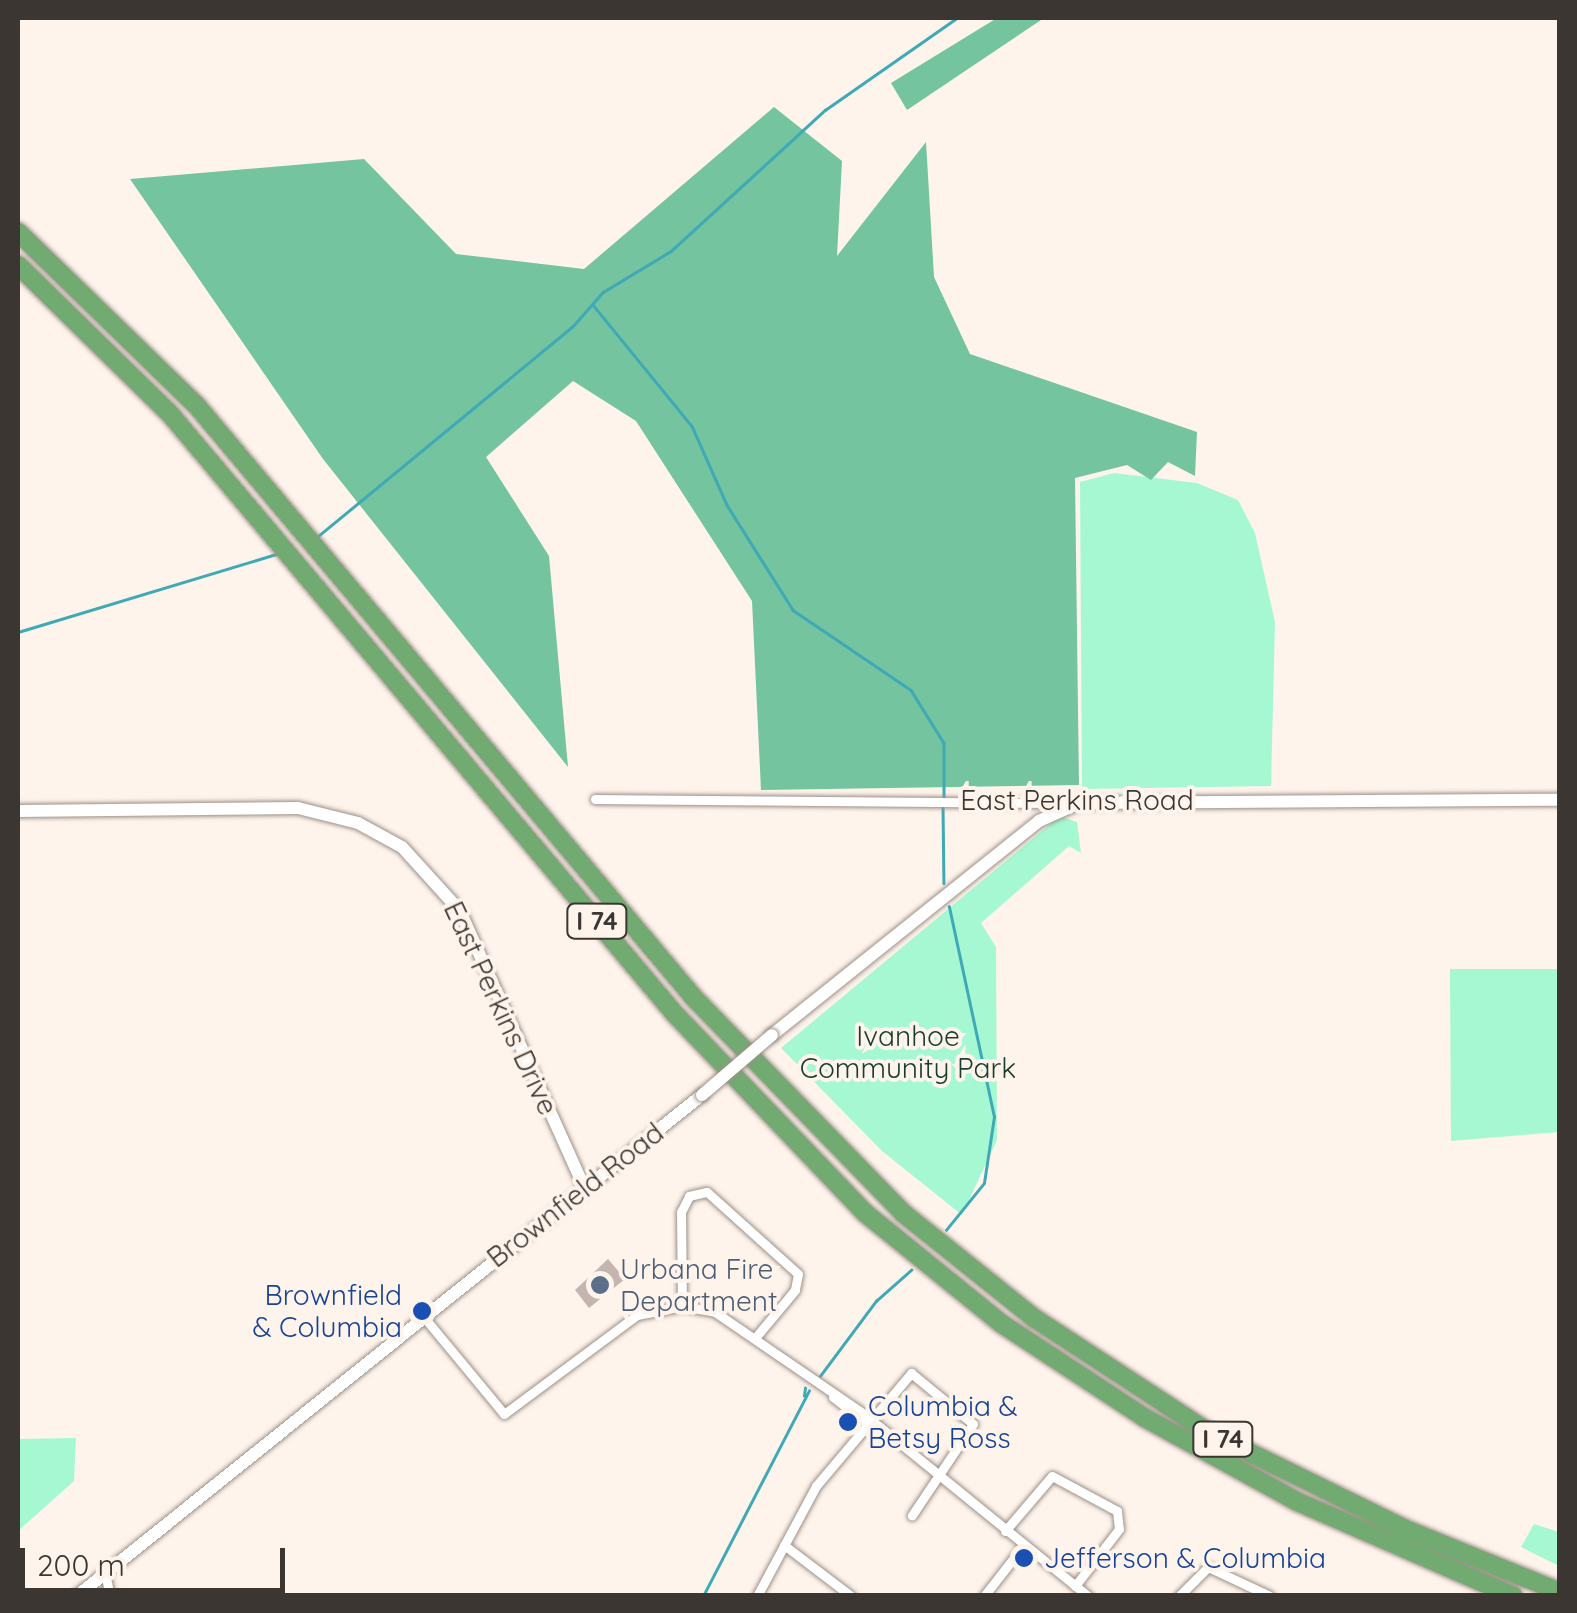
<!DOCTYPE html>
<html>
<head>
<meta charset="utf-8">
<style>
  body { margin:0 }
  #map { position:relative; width:1577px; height:1613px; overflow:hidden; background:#fef4ec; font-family:Quicksand,sans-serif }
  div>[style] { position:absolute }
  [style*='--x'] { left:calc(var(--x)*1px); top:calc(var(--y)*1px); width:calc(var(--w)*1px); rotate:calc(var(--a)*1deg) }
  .green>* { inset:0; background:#a6f8d2 }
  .forest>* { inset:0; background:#73c49f }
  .stream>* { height:2.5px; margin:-1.25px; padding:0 1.25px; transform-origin:1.25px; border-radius:1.25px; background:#3fa9b6 }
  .building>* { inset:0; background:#c5b5b1 }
  .roads { filter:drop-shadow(0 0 2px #9c9087) drop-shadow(0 0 2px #9c9087) }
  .street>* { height:9px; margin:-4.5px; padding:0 4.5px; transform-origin:4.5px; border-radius:4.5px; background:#fff }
  .secondary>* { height:12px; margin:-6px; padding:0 6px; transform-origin:6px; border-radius:6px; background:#fff }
  .highway>* { height:18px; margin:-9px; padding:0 9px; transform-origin:9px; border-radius:9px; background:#71ab72 }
  .bridges { filter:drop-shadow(0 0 2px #9c9087) drop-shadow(0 0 2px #9c9087) }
  .secondary-bridge>* { height:12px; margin:-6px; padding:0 6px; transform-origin:6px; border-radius:6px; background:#fff }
  .dots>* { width:28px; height:28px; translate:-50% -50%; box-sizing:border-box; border:5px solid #fef4ec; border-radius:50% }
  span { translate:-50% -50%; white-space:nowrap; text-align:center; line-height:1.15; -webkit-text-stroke:8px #fef4ec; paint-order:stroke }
  .shield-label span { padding:2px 8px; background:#fef4ec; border:2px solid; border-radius:8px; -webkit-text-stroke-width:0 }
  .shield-label { font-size:25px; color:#3b3632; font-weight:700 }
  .street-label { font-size:28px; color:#3b3632 }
  .park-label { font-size:28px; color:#193d2e }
  .service-label { font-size:28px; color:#4e5e75 }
  .left { translate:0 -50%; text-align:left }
  .transit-label { font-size:28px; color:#164399 }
  .right { translate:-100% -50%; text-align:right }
  .frame { position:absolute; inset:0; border:20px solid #3b3632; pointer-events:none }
  .scale { position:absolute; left:20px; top:1548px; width:265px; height:45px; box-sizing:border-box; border:5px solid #3b3632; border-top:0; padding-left:12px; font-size:30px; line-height:35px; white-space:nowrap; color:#3b3632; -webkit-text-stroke:8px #fef4ec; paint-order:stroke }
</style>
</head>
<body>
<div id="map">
  <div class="green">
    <div style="clip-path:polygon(1114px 473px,1197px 483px,1238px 500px,1255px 533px,1275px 622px,1271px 786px,1082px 789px,1080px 482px)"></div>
    <div style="clip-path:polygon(1060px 816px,1077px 822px,1081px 853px,1069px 846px,981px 923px,996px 947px,997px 1140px,962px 1215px,882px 1151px,781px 1048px)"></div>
    <div style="clip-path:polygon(1450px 969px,1559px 969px,1559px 1132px,1451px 1141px)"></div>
    <div style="clip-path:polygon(76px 1438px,74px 1481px,18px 1531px,18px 1439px)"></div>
    <div style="clip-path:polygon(1534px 1524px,1559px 1532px,1559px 1566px,1521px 1547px)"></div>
  </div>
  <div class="forest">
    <div style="clip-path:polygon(997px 18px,1044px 18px,907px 110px,891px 83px)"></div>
    <div style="clip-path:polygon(774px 107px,842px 161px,837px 256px,926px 142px,934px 277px,970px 354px,1197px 432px,1195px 476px,1168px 462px,1151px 480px,1127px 465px,1075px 478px,1079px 785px,761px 790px,752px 601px,636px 421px,573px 381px,486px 457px,549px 556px,568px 767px,323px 459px,130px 179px,364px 159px,456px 254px,584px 269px)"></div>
  </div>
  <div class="stream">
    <div style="--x:594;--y:306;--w:155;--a:50.8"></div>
    <div style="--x:692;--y:426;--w:86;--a:66.1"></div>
    <div style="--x:727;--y:505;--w:124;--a:57.8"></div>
    <div style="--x:793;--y:610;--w:143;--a:34.1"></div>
    <div style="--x:911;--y:690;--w:62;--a:58.1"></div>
    <div style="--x:944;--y:743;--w:55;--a:90"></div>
    <div style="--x:317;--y:537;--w:330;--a:-39.5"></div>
    <div style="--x:572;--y:327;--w:47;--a:-48.5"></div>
    <div style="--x:603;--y:292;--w:79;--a:-31.1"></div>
    <div style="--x:671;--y:251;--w:209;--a:-42.5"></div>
    <div style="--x:825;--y:110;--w:161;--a:-34.9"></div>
    <div style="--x:18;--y:632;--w:270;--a:-16.8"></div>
    <div style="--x:943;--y:806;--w:77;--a:89.3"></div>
    <div style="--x:946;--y:1230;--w:60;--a:-51"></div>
    <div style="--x:984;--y:1183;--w:67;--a:-81.4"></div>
    <div style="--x:994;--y:1117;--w:215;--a:-102.1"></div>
    <div style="--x:820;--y:1376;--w:94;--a:-53.3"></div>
    <div style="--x:876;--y:1301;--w:47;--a:-41.5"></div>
    <div style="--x:804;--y:1396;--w:8;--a:-83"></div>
    <div style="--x:703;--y:1596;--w:231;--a:-62.7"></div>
  </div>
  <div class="building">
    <div style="clip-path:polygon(608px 1259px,625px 1279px,589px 1308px,575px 1290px)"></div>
  </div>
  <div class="roads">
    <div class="street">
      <div style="--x:595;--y:799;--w:482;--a:0.5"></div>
      <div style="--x:682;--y:1306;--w:94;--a:-90.6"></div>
      <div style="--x:681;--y:1212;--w:18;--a:-63"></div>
      <div style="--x:689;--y:1196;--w:18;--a:-13"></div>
      <div style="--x:707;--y:1192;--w:122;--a:42"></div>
      <div style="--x:798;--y:1274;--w:16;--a:101"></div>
      <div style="--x:795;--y:1290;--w:62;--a:129.8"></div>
      <div style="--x:423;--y:1316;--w:127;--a:50.4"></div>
      <div style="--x:504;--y:1414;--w:166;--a:-36.7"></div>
      <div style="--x:637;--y:1315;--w:46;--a:-11.3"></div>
      <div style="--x:682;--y:1306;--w:34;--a:10"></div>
      <div style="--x:715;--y:1312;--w:181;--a:34.4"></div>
      <div style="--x:864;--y:1414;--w:289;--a:39.1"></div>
      <div style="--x:833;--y:1397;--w:41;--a:38"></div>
      <div style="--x:1005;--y:1531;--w:72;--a:-49.5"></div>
      <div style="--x:1052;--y:1476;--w:74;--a:28.3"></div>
      <div style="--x:1117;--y:1511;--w:18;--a:84"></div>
      <div style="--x:1119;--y:1529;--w:72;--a:127.7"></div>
      <div style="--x:784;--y:1545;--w:84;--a:37.3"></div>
      <div style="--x:105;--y:1573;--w:24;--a:78"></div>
      <div style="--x:757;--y:1596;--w:125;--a:-61.8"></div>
      <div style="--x:816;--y:1486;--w:148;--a:-49.9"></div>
      <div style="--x:911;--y:1373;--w:80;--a:39.4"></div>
      <div style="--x:973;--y:1424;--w:110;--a:123.8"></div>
      <div style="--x:984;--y:1596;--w:63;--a:-52"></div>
      <div style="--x:1179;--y:1596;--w:41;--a:-45"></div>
      <div style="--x:1208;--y:1567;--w:68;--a:25.1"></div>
    </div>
    <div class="secondary">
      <div style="--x:18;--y:811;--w:280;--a:-0.6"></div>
      <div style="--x:298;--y:808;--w:62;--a:14"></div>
      <div style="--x:358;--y:823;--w:50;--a:28.6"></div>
      <div style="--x:402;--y:847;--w:86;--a:47.8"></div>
      <div style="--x:460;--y:911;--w:303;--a:65.8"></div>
      <div style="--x:772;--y:1035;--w:342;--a:-38.7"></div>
      <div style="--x:1039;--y:821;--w:44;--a:-24.2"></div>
      <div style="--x:1079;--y:803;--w:481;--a:-0.4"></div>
      <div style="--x:77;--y:1596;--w:801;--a:-38.72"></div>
    </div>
    <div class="highway">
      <div style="--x:18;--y:232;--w:250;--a:44.2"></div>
      <div style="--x:197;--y:406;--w:774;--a:49.98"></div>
      <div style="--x:695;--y:999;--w:298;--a:45.8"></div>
      <div style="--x:903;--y:1213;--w:168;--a:38.7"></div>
      <div style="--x:1034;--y:1318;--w:208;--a:33.2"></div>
      <div style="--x:1208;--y:1432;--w:220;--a:26.2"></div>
      <div style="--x:1405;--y:1529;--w:167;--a:22.1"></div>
      <div style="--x:18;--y:265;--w:214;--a:44.4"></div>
      <div style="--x:171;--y:415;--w:781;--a:49.93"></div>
      <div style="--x:674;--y:1013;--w:277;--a:46.3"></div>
      <div style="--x:865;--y:1213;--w:176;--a:39"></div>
      <div style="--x:1002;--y:1324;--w:171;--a:33.3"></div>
      <div style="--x:1145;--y:1418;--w:172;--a:28.8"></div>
      <div style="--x:1296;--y:1501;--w:237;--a:23.6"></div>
    </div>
  </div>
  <div class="bridges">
    <div class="secondary-bridge">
      <div style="--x:702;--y:1095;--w:92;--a:-40.6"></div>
    </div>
  </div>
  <div class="dots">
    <div style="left:600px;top:1285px;background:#5c6f8a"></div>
    <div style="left:422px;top:1311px;background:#1a4fb4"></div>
    <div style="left:848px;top:1422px;background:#1a4fb4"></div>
    <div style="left:1024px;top:1558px;background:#1a4fb4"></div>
  </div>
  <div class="shield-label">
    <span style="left:597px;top:921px">I 74</span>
    <span style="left:1223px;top:1439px">I 74</span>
  </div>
  <div class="street-label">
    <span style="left:1077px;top:800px">East Perkins Road</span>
    <span style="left:501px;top:1008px;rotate:65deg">East Perkins Drive</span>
    <span style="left:575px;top:1195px;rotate:-38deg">Brownfield Road</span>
  </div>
  <div class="park-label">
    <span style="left:908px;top:1052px">Ivanhoe<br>Community Park</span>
  </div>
  <div class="service-label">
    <span class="left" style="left:620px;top:1285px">Urbana Fire<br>Department</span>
  </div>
  <div class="transit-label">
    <span class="right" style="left:402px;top:1311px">Brownfield<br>&amp; Columbia</span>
    <span class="left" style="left:868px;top:1422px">Columbia &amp;<br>Betsy Ross</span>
    <span class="left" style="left:1044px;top:1558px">Jefferson &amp; Columbia</span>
  </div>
  <div class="frame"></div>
  <div class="scale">200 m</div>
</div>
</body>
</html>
